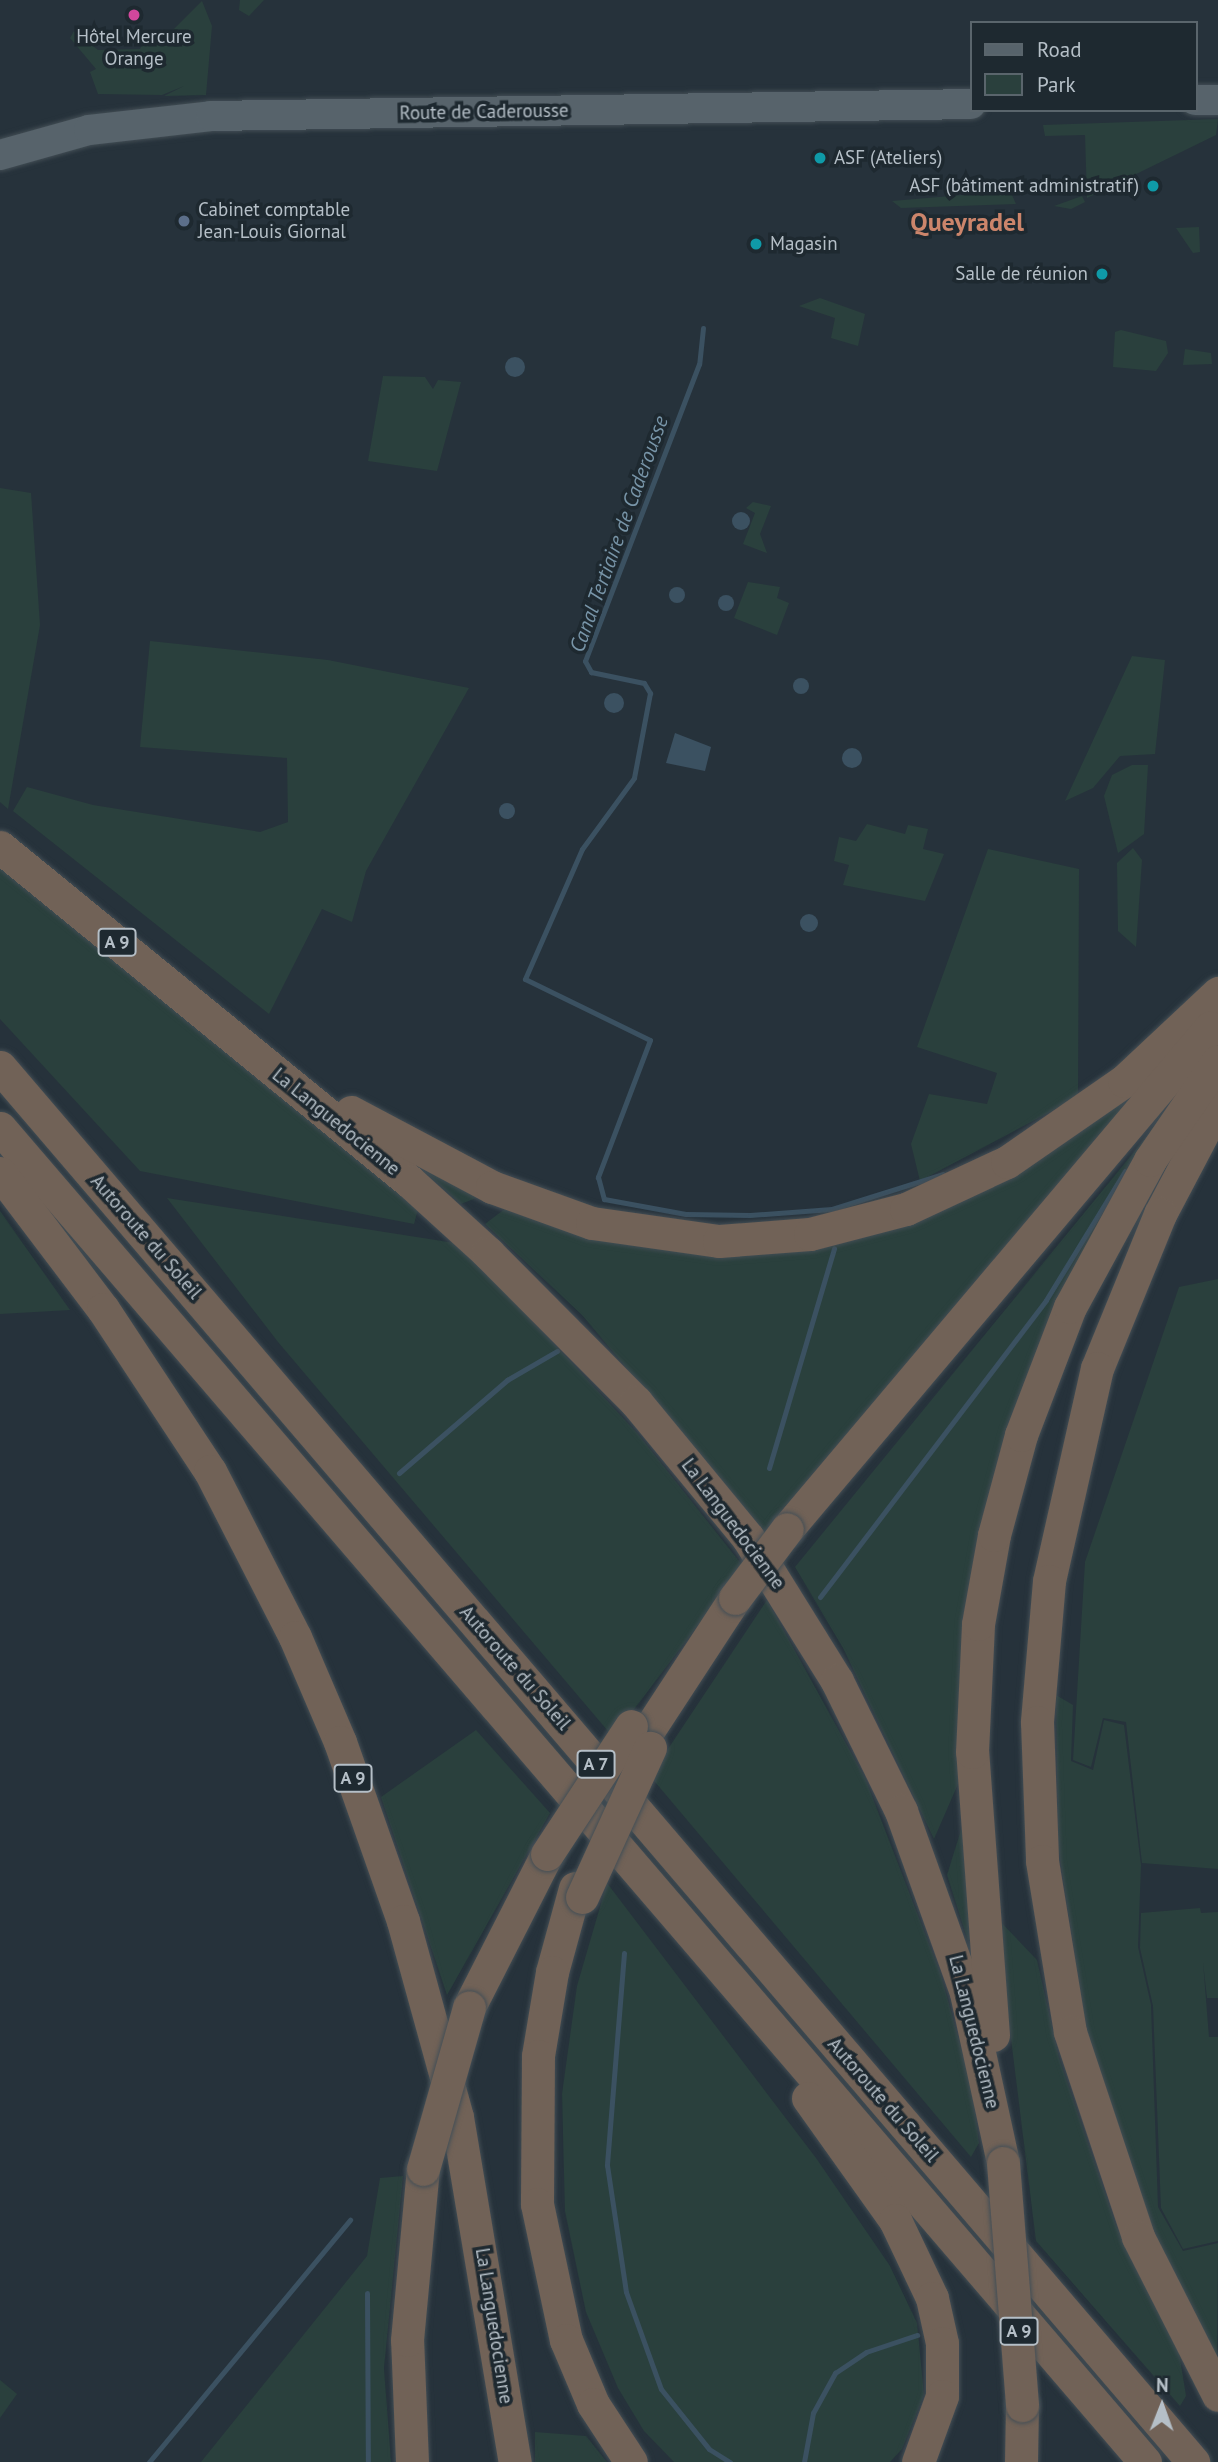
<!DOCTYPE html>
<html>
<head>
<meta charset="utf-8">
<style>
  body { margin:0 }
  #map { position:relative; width:1218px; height:2462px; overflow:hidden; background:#26323b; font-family:"PT Sans",sans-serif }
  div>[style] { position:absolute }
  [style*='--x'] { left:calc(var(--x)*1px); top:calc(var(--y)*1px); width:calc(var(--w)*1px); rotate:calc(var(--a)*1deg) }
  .green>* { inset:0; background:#2a403d }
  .water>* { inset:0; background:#3b5161 }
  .round { border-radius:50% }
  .stream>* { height:5px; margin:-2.5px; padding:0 2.5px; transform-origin:2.5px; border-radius:2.5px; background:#3b5161 }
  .roads { filter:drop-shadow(0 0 2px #424d54) drop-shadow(0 0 2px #424d54) }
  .major>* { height:30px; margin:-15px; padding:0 15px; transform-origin:15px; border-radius:15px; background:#57636b }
  .highway>* { height:33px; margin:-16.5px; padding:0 16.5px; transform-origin:16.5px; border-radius:16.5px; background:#716257 }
  .bridges { filter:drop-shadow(0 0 2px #444f56) drop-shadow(0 0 2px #444f56) }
  .highway-bridge>* { height:33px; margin:-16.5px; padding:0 16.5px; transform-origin:16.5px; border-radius:16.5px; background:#716257 }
  .dots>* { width:19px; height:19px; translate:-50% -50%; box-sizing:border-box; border:4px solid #1e2930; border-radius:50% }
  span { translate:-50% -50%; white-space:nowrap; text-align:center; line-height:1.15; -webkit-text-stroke:7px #1e2930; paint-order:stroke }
  .shield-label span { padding:2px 5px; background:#1e2930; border:2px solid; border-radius:5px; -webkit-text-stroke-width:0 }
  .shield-label { font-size:18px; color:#b5bfc7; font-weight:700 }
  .poi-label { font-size:19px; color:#b5bfc7 }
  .left { translate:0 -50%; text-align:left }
  .right { translate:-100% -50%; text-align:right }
  .street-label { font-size:19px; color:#b5bfc7 }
  .water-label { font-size:21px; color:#7895a8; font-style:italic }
  .district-label { font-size:26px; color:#cc856b; font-weight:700 }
  .legend { position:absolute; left:970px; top:21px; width:228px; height:91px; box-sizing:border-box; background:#1e2930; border:2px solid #5a656c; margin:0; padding:9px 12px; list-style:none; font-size:21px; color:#b5bfc7 }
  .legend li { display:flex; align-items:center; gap:14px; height:35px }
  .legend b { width:35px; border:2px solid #5a656c }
  .north { position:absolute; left:1127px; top:2371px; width:70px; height:70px; -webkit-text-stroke:5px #1e2930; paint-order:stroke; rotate:1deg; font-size:19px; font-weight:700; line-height:28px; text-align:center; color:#b5bfc7 }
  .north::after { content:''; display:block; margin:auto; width:24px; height:32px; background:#b5bfc7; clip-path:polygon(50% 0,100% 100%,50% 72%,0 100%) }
</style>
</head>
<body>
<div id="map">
  <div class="green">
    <div style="clip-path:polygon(240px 0,264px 0,249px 16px,239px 10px)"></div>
    <div style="clip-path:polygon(202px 1px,212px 26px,206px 95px,164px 96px,184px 86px,162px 95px,98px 94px,90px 72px,96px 69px,70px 38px,74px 31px,98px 50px,140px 49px,147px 34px,169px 34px)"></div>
    <div style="clip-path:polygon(1218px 119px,1216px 135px,1087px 198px,1085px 135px,1045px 136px,1043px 125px)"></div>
    <div style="clip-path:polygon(998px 192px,1011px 193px,1016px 204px,901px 208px,892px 201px)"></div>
    <div style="clip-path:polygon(1082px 196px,1085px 202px,1071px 209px,1054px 206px)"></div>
    <div style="clip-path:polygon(1199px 227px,1200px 252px,1193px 253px,1176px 228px)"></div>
    <div style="clip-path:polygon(820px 298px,865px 314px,858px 346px,831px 338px,835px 318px,799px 306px)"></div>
    <div style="clip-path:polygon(1121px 330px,1166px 341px,1168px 353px,1156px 371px,1113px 367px,1115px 332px)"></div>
    <div style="clip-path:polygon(1185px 349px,1211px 353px,1212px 364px,1183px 365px)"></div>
    <div style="clip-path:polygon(383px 376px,425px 377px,433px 389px,438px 380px,461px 382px,437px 471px,368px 461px)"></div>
    <div style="clip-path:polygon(0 488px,31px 493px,40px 625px,8px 809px,0 802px)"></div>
    <div style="clip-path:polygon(753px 502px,771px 506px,760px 534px,767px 553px,743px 544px,755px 513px,746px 508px)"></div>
    <div style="clip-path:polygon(748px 582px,780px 587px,777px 598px,789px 603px,777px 635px,734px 618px)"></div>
    <div style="clip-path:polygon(150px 641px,328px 660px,469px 688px,366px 871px,352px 922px,322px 909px,269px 1014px,13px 811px,27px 787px,93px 805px,260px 832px,288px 822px,287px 758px,140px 747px)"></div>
    <div style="clip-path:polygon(1132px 656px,1165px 660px,1155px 754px,1120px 756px,1093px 788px,1065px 801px)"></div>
    <div style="clip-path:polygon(1132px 765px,1148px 765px,1144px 834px,1118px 853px,1104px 796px,1112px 775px)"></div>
    <div style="clip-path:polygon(867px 824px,905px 834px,908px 825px,928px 829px,923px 849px,944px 854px,925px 901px,843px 885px,849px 865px,834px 861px,839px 837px,856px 841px)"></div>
    <div style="clip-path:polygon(1133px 848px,1142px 860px,1136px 947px,1118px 931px,1117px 863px)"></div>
    <div style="clip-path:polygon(988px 849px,1079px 869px,1078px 1097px,920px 1181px,911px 1144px,929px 1094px,987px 1104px,997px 1073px,917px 1047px)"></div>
    <div style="clip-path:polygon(0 867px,418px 1209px,414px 1224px,140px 1171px,0 1019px)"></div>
    <div style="clip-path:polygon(1185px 1038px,768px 1536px,582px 1315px,485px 1224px,510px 1205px,604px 1235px,892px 1222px)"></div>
    <div style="clip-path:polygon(1178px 1098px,1010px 1441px,965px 1768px,934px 1839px,843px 1648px,795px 1567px)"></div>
    <div style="clip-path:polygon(431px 1169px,484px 1195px,461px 1204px,425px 1172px)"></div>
    <div style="clip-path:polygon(167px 1198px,461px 1244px,638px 1434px,743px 1566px,613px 1737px,278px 1342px)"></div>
    <div style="clip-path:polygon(0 1211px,70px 1310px,0 1314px)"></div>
    <div style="clip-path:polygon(1218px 1279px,1218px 1869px,1142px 1863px,1126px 1722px,1103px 1718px,1091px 1767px,1073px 1760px,1085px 1562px,1179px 1287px)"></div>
    <div style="clip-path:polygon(767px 1600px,865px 1778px,941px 1975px,972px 2088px,979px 2143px,971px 2157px,650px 1776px)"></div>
    <div style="clip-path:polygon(1056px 1695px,1073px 1705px,1071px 1761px,1093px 1770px,1104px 1720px,1124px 1725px,1141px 1865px,1138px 1947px,1151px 2005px,1158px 2207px,1183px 2251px,1218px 2243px,1217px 2364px,1170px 2272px,1125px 2159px,1086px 2028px,1058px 1845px)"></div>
    <div style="clip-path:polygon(476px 1730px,550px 1813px,447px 1995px,381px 1797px)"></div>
    <div style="clip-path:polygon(965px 1817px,974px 1933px,968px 1941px,947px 1875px)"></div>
    <div style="clip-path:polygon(607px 1883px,816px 2158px,890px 2266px,917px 2323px,924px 2395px,902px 2449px,890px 2462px,674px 2462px,644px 2431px,618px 2388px,586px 2312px,565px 2211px,562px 2094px,577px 1986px)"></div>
    <div style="clip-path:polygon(1200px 1908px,1201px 1913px,1218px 1912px,1218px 1998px,1207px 1998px,1203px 1962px,1209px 2037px,1218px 2037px,1218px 2241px,1183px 2249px,1161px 2208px,1153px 2006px,1140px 1948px,1141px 1913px)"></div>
    <div style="clip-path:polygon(996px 1917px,1037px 1960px,1059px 2058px,1116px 2226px,1179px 2352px,1186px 2396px,1180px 2406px,1036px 2241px)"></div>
    <div style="clip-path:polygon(403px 2176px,384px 2368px,391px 2462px,201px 2462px,367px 2256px,380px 2178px)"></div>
    <div style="clip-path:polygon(0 2380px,17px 2394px,0 2418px)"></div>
    <div style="clip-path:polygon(535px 2432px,586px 2436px,607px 2462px,535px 2462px)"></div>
  </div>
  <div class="water">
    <div class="round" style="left:505px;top:357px;width:20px;height:20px"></div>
    <div class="round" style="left:732px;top:512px;width:18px;height:18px"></div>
    <div class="round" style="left:669px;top:587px;width:16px;height:16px"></div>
    <div class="round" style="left:718px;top:595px;width:16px;height:16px"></div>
    <div class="round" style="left:793px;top:678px;width:16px;height:16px"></div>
    <div class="round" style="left:604px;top:693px;width:20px;height:20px"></div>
    <div style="clip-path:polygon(675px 733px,711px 747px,705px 771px,666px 763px)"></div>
    <div class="round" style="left:842px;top:748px;width:20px;height:20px"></div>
    <div class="round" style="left:499px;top:803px;width:16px;height:16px"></div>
    <div class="round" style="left:800px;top:914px;width:18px;height:18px"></div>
  </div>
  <div class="stream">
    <div style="--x:703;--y:328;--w:36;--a:96"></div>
    <div style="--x:699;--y:364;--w:318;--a:111"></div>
    <div style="--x:585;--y:661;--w:13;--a:61"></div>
    <div style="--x:591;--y:672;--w:54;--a:11.7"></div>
    <div style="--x:644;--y:683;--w:12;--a:59"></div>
    <div style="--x:650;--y:693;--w:86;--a:100.7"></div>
    <div style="--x:634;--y:778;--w:88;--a:126.2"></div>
    <div style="--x:582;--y:849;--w:142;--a:113.7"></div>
    <div style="--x:525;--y:979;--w:139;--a:26"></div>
    <div style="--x:650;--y:1040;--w:147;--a:110.8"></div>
    <div style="--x:598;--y:1177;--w:23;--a:75"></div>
    <div style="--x:604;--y:1199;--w:83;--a:10.4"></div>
    <div style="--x:686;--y:1214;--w:64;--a:0.9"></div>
    <div style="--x:750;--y:1215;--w:82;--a:-4.2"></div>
    <div style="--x:832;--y:1209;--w:116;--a:-17.5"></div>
    <div style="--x:769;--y:1468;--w:229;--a:-73.5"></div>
    <div style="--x:399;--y:1473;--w:143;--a:-40.7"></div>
    <div style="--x:507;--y:1380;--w:58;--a:-30.1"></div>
    <div style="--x:820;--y:1597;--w:373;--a:-52.7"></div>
    <div style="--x:1046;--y:1300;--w:151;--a:-58.5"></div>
    <div style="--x:624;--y:1953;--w:213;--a:94.6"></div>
    <div style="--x:607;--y:2165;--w:128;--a:81.5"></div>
    <div style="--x:626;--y:2292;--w:103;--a:70.2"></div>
    <div style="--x:661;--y:2389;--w:77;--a:51.3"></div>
    <div style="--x:709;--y:2449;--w:25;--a:32"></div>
    <div style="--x:367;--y:2293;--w:169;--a:89.7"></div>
    <div style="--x:149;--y:2462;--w:315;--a:-50.3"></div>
    <div style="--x:804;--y:2462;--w:50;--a:-79.6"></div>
    <div style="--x:813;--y:2413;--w:46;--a:-61.2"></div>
    <div style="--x:835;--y:2373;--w:37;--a:-34"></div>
    <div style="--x:866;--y:2352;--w:54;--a:-18.4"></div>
  </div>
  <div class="roads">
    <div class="major">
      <div style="--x:1195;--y:100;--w:23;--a:0"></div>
      <div style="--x:0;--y:155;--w:92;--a:-15.7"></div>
      <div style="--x:89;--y:130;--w:123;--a:-6.5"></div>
      <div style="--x:211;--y:116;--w:760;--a:-0.9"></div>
    </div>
    <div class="highway">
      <div style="--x:0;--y:847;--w:528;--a:39.24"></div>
      <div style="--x:409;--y:1181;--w:107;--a:42.3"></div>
      <div style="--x:488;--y:1253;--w:210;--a:45.2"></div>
      <div style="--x:636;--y:1402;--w:176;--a:50.5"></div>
      <div style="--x:748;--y:1538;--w:168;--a:58.1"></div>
      <div style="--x:837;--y:1681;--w:145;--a:63.8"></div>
      <div style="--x:901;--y:1811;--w:193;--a:70.3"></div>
      <div style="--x:966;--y:1993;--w:174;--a:77.7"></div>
      <div style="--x:0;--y:1067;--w:1836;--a:49.46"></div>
      <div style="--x:1218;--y:1104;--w:124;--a:117.8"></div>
      <div style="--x:1160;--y:1214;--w:166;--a:112.2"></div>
      <div style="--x:1097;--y:1368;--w:218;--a:102.7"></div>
      <div style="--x:1049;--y:1581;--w:142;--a:94.9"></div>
      <div style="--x:1037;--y:1722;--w:139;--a:87.9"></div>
      <div style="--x:1042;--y:1861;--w:173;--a:80.7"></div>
      <div style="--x:1070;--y:2032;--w:216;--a:71.6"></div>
      <div style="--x:1138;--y:2237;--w:177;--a:63.1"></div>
      <div style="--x:351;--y:1112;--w:160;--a:28"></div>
      <div style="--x:492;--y:1187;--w:106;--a:19.8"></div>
      <div style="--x:592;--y:1223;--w:128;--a:8.1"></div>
      <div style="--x:719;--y:1241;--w:91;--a:-4.4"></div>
      <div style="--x:810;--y:1234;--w:99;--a:-14.6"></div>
      <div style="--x:906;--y:1209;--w:111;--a:-25"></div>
      <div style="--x:1007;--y:1162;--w:142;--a:-34.7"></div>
      <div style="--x:1124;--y:1081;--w:129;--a:-43.1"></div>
      <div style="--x:0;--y:1128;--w:1758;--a:49.36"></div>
      <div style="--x:0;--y:1173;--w:171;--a:52.9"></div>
      <div style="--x:103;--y:1309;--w:194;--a:56.6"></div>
      <div style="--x:210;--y:1471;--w:186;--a:62.9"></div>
      <div style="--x:295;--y:1637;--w:114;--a:66.8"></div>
      <div style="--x:340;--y:1742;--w:190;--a:70.6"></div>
      <div style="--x:403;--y:1921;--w:203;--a:74.6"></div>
      <div style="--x:457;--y:2117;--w:350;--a:80.5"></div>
      <div style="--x:787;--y:1529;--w:656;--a:-49.83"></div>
      <div style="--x:642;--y:1740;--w:170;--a:-56.8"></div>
      <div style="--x:575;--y:1888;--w:87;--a:105.3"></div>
      <div style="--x:552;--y:1972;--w:85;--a:99.5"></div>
      <div style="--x:538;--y:2056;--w:148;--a:90.4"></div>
      <div style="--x:537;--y:2204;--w:139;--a:78"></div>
      <div style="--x:566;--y:2340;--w:69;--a:67.1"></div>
      <div style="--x:593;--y:2404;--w:69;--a:56.8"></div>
      <div style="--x:469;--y:2007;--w:172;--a:-63"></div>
      <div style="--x:993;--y:2035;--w:284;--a:-94.2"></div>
      <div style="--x:972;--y:1752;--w:128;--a:-87.3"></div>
      <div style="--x:978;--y:1624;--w:90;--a:-79.8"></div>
      <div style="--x:994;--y:1535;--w:104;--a:-74.9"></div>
      <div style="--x:1021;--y:1435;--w:137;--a:-69.1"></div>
      <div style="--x:1070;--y:1307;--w:167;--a:-61.4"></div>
      <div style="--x:1150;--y:1160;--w:120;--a:-55.5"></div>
      <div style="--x:808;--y:2098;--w:150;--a:54.5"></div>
      <div style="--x:895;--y:2220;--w:86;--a:64.6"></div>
      <div style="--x:932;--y:2298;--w:46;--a:77.5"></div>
      <div style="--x:942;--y:2343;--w:53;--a:90"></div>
      <div style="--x:942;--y:2396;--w:70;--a:110"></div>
      <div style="--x:412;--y:2462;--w:122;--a:-92.3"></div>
      <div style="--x:407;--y:2340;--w:172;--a:-84.7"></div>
      <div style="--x:1021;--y:2462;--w:57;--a:-89"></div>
    </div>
  </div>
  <div class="bridges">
    <div class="highway-bridge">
      <div style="--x:735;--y:1598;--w:86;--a:-53"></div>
      <div style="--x:547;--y:1854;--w:153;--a:-56.7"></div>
      <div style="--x:582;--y:1897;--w:164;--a:-65.5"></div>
      <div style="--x:1003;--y:2163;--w:243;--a:85.5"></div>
      <div style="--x:423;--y:2169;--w:168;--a:-74.1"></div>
    </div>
  </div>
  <div class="dots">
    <div style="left:134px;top:15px;background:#d1479c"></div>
    <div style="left:820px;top:158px;background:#0f9aa8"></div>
    <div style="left:1153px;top:186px;background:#0f9aa8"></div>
    <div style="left:184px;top:221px;background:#5c6f8a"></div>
    <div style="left:756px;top:244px;background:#0f9aa8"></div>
    <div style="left:1102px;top:274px;background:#0f9aa8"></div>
  </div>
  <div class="shield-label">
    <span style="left:117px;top:942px">A 9</span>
    <span style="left:596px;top:1764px">A 7</span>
    <span style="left:353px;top:1778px">A 9</span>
    <span style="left:1019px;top:2331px">A 9</span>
  </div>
  <div class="poi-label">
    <span style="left:134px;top:48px">Hôtel Mercure<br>Orange</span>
    <span class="left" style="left:834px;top:158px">ASF (Ateliers)</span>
    <span class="right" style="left:1139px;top:186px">ASF (bâtiment administratif)</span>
    <span class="left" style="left:198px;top:221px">Cabinet comptable<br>Jean-Louis Giornal</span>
    <span class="left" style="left:770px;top:244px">Magasin</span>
    <span class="right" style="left:1088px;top:274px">Salle de réunion</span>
  </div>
  <div class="street-label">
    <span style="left:484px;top:112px;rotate:-1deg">Route de Caderousse</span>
    <span style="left:336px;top:1122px;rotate:39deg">La Languedocienne</span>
    <span style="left:146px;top:1237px;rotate:49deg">Autoroute du Soleil</span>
    <span style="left:733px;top:1524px;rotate:53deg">La Languedocienne</span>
    <span style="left:515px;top:1668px;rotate:49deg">Autoroute du Soleil</span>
    <span style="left:974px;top:2032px;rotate:76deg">La Languedocienne</span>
    <span style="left:883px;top:2100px;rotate:49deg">Autoroute du Soleil</span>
    <span style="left:494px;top:2326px;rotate:81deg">La Languedocienne</span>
  </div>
  <div class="water-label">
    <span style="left:619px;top:534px;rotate:-70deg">Canal Tertiaire de Caderousse</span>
  </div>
  <div class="district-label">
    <span style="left:967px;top:222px">Queyradel</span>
  </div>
  <ul class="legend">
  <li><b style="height:9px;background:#57636b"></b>Road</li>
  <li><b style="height:19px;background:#2a403d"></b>Park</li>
  </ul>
  <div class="north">N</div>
</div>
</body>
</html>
